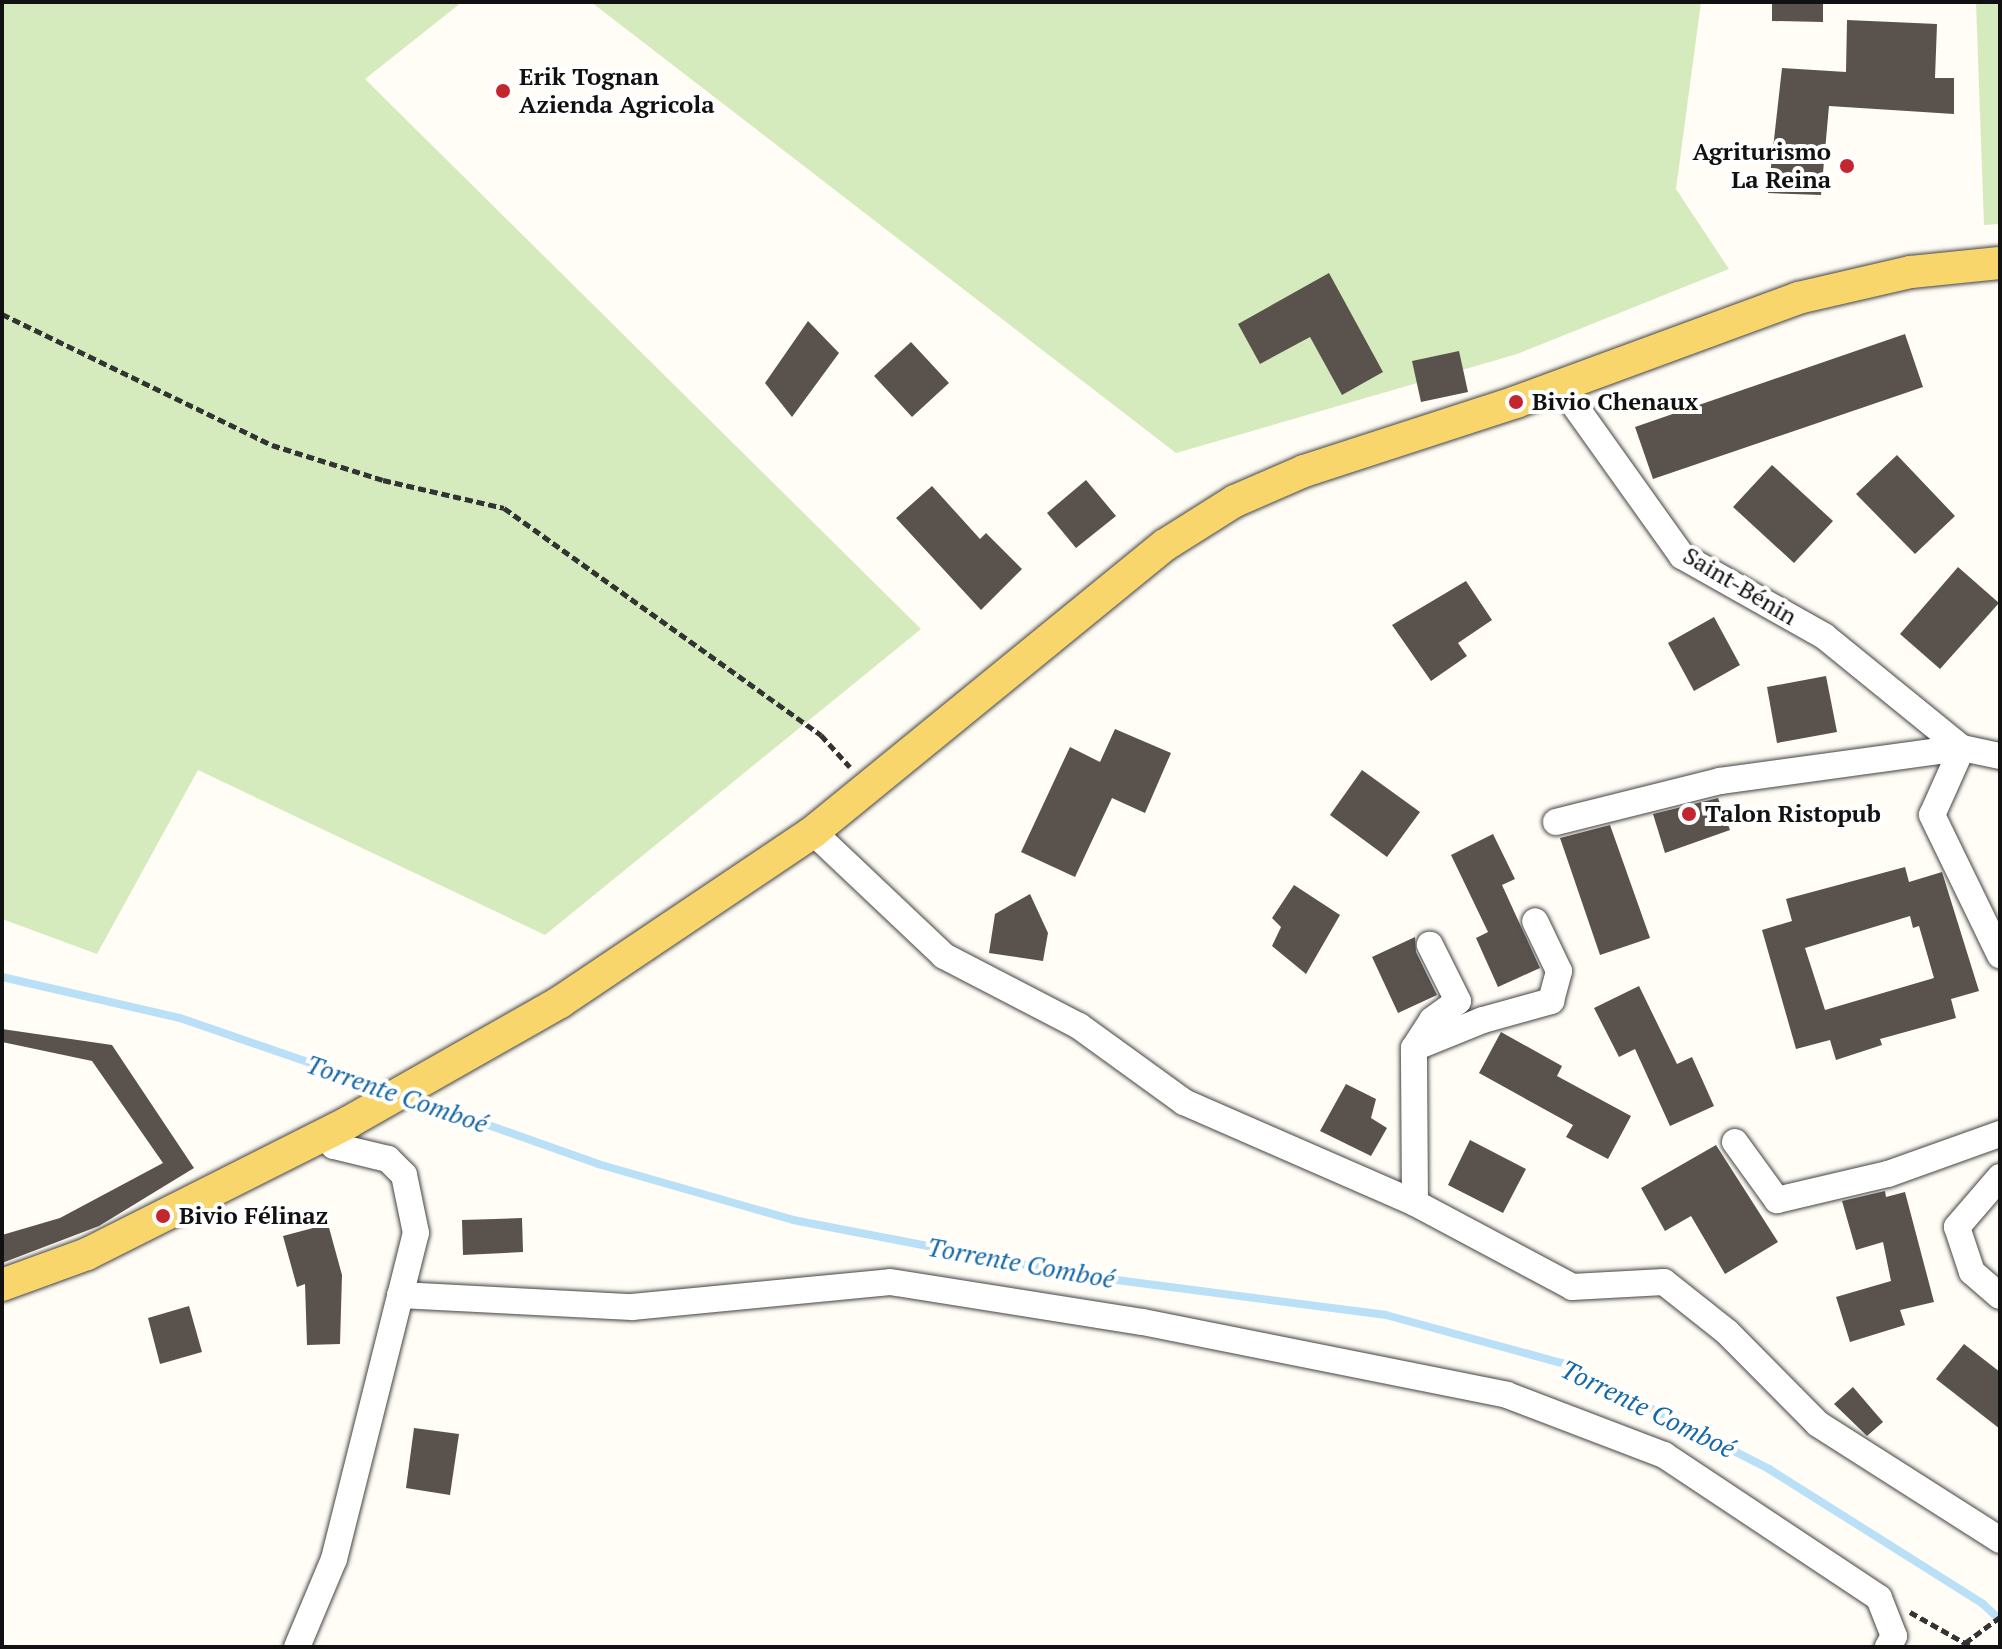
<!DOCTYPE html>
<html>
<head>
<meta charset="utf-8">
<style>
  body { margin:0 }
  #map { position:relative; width:2002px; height:1649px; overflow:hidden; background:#fffdf5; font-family:"PT Serif",serif }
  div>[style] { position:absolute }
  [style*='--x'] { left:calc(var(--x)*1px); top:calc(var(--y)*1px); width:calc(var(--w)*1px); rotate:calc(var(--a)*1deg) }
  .green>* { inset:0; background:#d5ebbd }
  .stream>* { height:8px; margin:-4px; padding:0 4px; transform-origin:4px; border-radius:4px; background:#b9e0f7 }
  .building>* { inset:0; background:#5a524d }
  .path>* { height:5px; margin-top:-2.5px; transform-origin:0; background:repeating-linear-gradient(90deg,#333 0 8px,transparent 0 12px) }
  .roads { filter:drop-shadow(0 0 2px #444) drop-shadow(0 0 2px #444) }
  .minor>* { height:26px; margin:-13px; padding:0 13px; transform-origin:13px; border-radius:13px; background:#fff }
  .major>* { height:32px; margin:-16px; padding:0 16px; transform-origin:16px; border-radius:16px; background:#f9d66b }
  .dots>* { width:22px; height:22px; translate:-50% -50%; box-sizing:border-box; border:4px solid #fff; border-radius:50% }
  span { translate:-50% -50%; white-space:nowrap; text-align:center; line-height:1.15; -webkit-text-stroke:8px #fff; paint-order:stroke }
  .poi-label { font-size:24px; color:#111; font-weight:700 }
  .left { translate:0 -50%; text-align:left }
  .right { translate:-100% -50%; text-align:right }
  .street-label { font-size:24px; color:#111 }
  .water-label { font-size:26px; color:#1768a6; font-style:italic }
  .frame { position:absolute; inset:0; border:4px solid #111; pointer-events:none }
</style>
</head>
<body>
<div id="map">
  <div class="green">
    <div style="clip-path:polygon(2px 2px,462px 2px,365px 79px,921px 629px,545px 935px,198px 770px,97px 954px,2px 919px)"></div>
    <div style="clip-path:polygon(591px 2px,1701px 2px,1676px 189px,1729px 269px,1517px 354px,1176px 453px)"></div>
    <div style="clip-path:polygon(1976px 2px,2000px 2px,2000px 224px,1984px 225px)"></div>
  </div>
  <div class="stream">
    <div style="--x:2;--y:977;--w:183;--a:13"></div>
    <div style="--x:180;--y:1018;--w:221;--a:19"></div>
    <div style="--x:409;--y:1097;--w:201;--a:19.5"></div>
    <div style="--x:598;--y:1164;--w:203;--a:16"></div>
    <div style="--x:793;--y:1220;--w:290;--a:10.9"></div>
    <div style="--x:1078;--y:1275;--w:311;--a:7.4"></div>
    <div style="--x:1386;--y:1315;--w:182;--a:15.3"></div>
    <div style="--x:1562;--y:1363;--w:233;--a:27.1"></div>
    <div style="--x:1769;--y:1469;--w:253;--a:32.2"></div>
    <div style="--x:1983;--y:1604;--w:23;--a:43"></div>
  </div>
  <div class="building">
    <div style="clip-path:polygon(1772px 2px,1823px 2px,1823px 22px,1772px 21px)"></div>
    <div style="clip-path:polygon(1847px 20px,1937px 24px,1935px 78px,1954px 78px,1954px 114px,1829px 106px,1821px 195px,1768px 193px,1782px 68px,1846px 72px)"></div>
    <div style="clip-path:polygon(1329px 273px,1383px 372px,1342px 395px,1310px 337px,1260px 364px,1238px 324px)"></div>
    <div style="clip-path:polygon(808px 321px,839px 353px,792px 417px,765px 383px)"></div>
    <div style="clip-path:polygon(1905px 334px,1923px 387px,1653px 479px,1635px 427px)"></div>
    <div style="clip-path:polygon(911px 342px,949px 383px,912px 417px,874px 376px)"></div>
    <div style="clip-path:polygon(1459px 351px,1468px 392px,1421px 402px,1412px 361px)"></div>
    <div style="clip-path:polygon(1897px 455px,1955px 516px,1915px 554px,1856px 494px)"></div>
    <div style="clip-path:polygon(1772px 465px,1833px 521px,1794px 563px,1733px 507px)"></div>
    <div style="clip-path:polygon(1086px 480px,1116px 516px,1076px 548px,1047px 513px)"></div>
    <div style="clip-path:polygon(932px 486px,980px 539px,986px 533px,1022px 569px,981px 610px,896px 518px)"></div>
    <div style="clip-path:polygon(1958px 567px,1999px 603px,1940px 669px,1900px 634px)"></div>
    <div style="clip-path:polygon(1466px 581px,1492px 620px,1458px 643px,1467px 656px,1431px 681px,1392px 625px)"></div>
    <div style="clip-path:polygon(1714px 617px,1740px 665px,1694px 691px,1668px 643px)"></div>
    <div style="clip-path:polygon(1826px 676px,1837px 732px,1777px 743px,1767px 687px)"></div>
    <div style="clip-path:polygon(1115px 729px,1171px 753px,1145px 813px,1112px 798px,1075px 877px,1021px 852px,1070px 747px,1100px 762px)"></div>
    <div style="clip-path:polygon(1362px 770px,1420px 812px,1387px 857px,1330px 815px)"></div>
    <div style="clip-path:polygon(1718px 798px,1730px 830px,1665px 853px,1653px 814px)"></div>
    <div style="clip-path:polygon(1610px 825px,1650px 938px,1600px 955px,1560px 838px)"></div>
    <div style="clip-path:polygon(1493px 834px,1515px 879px,1502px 885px,1540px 968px,1498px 987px,1476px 938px,1488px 932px,1451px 855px)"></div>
    <div style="clip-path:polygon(evenodd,1905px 867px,1909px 882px,1942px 872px,1979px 991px,1951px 999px,1956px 1018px,1880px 1039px,1882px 1045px,1836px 1060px,1830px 1040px,1796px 1049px,1762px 930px,1792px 921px,1786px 899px,1905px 867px,1910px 916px,1913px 928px,1919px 926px,1934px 978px,1825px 1010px,1805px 948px,1910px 916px)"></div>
    <div style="clip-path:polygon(1294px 885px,1340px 915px,1306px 974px,1272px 946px,1281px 927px,1272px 918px)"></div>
    <div style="clip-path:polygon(1030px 894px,1048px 933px,1043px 961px,989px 953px,995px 914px)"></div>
    <div style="clip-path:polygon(1415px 937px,1416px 952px,1437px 995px,1398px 1013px,1372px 957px)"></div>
    <div style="clip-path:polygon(1639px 986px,1677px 1064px,1692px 1057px,1714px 1106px,1670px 1126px,1635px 1049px,1619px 1057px,1594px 1008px)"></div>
    <div style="clip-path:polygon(2px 1029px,112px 1045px,194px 1168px,99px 1226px,2px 1263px,2px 1235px,60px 1218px,163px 1163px,92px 1061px,2px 1042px)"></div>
    <div style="clip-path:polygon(1501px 1032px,1562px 1066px,1557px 1076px,1631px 1116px,1608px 1159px,1566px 1137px,1573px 1125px,1479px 1073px)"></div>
    <div style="clip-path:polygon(1346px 1084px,1376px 1099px,1371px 1118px,1387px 1128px,1371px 1156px,1320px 1131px)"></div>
    <div style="clip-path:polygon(1470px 1140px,1526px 1169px,1503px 1213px,1448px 1185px)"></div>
    <div style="clip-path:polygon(1716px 1145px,1778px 1242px,1725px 1274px,1691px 1216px,1665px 1231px,1641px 1188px)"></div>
    <div style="clip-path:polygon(1885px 1191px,1886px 1197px,1905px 1192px,1934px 1302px,1900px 1310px,1905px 1325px,1850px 1342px,1836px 1297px,1891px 1281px,1883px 1242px,1856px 1250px,1842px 1201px)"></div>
    <div style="clip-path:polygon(522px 1218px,523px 1252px,463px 1255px,462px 1220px)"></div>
    <div style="clip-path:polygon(328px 1224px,342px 1275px,340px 1344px,307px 1345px,305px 1284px,297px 1287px,283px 1236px)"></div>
    <div style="clip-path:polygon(189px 1306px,202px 1352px,160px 1364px,148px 1318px)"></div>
    <div style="clip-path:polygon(1964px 1344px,2000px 1372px,2000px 1429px,1936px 1379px)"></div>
    <div style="clip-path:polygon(1853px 1387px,1883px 1422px,1867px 1436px,1834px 1404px)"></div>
    <div style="clip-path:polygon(414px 1428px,459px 1434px,450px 1495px,406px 1488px)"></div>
  </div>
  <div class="path">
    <div style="--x:2;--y:314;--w:300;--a:25.9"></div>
    <div style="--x:272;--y:445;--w:116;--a:17.5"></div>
    <div style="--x:383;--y:480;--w:124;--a:13"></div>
    <div style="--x:504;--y:508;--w:390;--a:35.6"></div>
    <div style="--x:821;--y:735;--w:43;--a:47.8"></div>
    <div style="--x:1910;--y:1612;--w:71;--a:29.4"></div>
    <div style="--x:1965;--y:1643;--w:44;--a:-36.6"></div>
  </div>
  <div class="roads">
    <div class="minor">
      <div style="--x:1560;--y:385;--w:210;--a:54.5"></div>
      <div style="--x:1682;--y:556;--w:163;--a:29.4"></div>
      <div style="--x:1824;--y:636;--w:178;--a:39.1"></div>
      <div style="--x:1962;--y:748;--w:39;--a:12"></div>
      <div style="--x:1556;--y:822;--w:169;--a:-14"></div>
      <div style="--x:1720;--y:781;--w:244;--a:-7.8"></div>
      <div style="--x:1962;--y:748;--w:73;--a:114.1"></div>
      <div style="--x:1932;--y:815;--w:156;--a:64.1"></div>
      <div style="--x:813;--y:832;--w:180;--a:43.4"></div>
      <div style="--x:944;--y:956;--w:152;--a:27.4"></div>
      <div style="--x:1079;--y:1026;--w:130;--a:35.9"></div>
      <div style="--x:1184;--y:1102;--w:252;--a:23.6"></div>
      <div style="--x:1415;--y:1203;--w:178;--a:28.1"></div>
      <div style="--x:1572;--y:1287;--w:92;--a:-3.1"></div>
      <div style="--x:1664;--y:1282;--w:80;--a:38.4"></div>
      <div style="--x:1727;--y:1332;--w:129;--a:45.3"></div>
      <div style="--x:1818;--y:1424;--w:216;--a:32.5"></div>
      <div style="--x:1414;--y:1048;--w:74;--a:-22.1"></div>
      <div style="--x:1483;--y:1020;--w:71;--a:-15.6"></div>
      <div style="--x:1551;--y:1001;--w:31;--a:-75"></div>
      <div style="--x:1559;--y:971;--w:55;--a:-115.6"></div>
      <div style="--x:1735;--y:1142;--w:72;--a:54.1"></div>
      <div style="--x:1777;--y:1200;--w:114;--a:-13.2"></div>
      <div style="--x:1888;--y:1174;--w:119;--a:-19.7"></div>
      <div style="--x:2000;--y:1177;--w:66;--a:130.7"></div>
      <div style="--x:1957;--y:1227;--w:47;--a:71.6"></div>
      <div style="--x:1972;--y:1272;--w:37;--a:41"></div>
      <div style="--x:1415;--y:1203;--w:155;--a:-90.4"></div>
      <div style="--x:1414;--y:1048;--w:33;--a:-57"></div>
      <div style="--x:1432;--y:1020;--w:32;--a:-36"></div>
      <div style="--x:1458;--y:1001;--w:63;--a:-116.6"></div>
      <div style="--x:400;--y:1295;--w:232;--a:3"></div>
      <div style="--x:632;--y:1307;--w:259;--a:-5.5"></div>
      <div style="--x:890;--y:1282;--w:256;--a:9"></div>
      <div style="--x:1143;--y:1322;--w:371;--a:11.3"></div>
      <div style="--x:1507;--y:1395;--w:168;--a:20.9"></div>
      <div style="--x:1664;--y:1455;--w:258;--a:33.6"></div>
      <div style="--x:1879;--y:1598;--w:41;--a:68.5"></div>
      <div style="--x:1894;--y:1636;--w:13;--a:119"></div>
      <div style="--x:297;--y:1647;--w:95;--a:-67.2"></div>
      <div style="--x:334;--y:1559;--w:336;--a:-75.9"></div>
      <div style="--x:416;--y:1233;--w:59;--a:-101.7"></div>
      <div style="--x:404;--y:1175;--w:23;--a:-135"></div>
      <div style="--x:388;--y:1159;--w:56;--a:-166.5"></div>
      <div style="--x:334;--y:1146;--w:15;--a:-132"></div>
    </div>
    <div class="major">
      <div style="--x:2;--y:1285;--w:90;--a:-20"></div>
      <div style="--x:87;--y:1254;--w:293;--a:-26.7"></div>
      <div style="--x:349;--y:1122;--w:243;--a:-29.6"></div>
      <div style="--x:560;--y:1002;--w:305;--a:-33.9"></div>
      <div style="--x:813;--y:832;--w:454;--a:-39.2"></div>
      <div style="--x:1165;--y:545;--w:83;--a:-32.2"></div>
      <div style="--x:1235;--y:501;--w:75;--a:-23.5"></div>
      <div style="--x:1304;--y:471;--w:223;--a:-18"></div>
      <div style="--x:1516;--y:402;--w:301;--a:-20.2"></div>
      <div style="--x:1798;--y:298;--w:116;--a:-13"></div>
      <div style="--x:1911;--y:272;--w:89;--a:-5.8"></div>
    </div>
  </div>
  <div class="dots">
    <div style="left:503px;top:91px;background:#c4262e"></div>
    <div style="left:1847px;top:166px;background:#c4262e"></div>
    <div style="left:1516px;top:402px;background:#c4262e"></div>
    <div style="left:1689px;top:814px;background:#c4262e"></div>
    <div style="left:163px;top:1216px;background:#c4262e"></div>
  </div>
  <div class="poi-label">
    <span class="left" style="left:519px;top:91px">Erik Tognan<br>Azienda Agricola</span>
    <span class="right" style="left:1831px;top:166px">Agriturismo<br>La Reina</span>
    <span class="left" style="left:1532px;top:402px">Bivio Chenaux</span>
    <span class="left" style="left:1705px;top:814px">Talon Ristopub</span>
    <span class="left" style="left:179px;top:1216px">Bivio Félinaz</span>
  </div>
  <div class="street-label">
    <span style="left:1740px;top:586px;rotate:31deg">Saint-Bénin</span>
  </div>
  <div class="water-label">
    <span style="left:397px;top:1094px;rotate:19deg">Torrente Comboé</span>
    <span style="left:1021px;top:1263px;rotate:10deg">Torrente Comboé</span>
    <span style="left:1648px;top:1409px;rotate:26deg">Torrente Comboé</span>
  </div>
  <div class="frame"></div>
</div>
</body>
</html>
